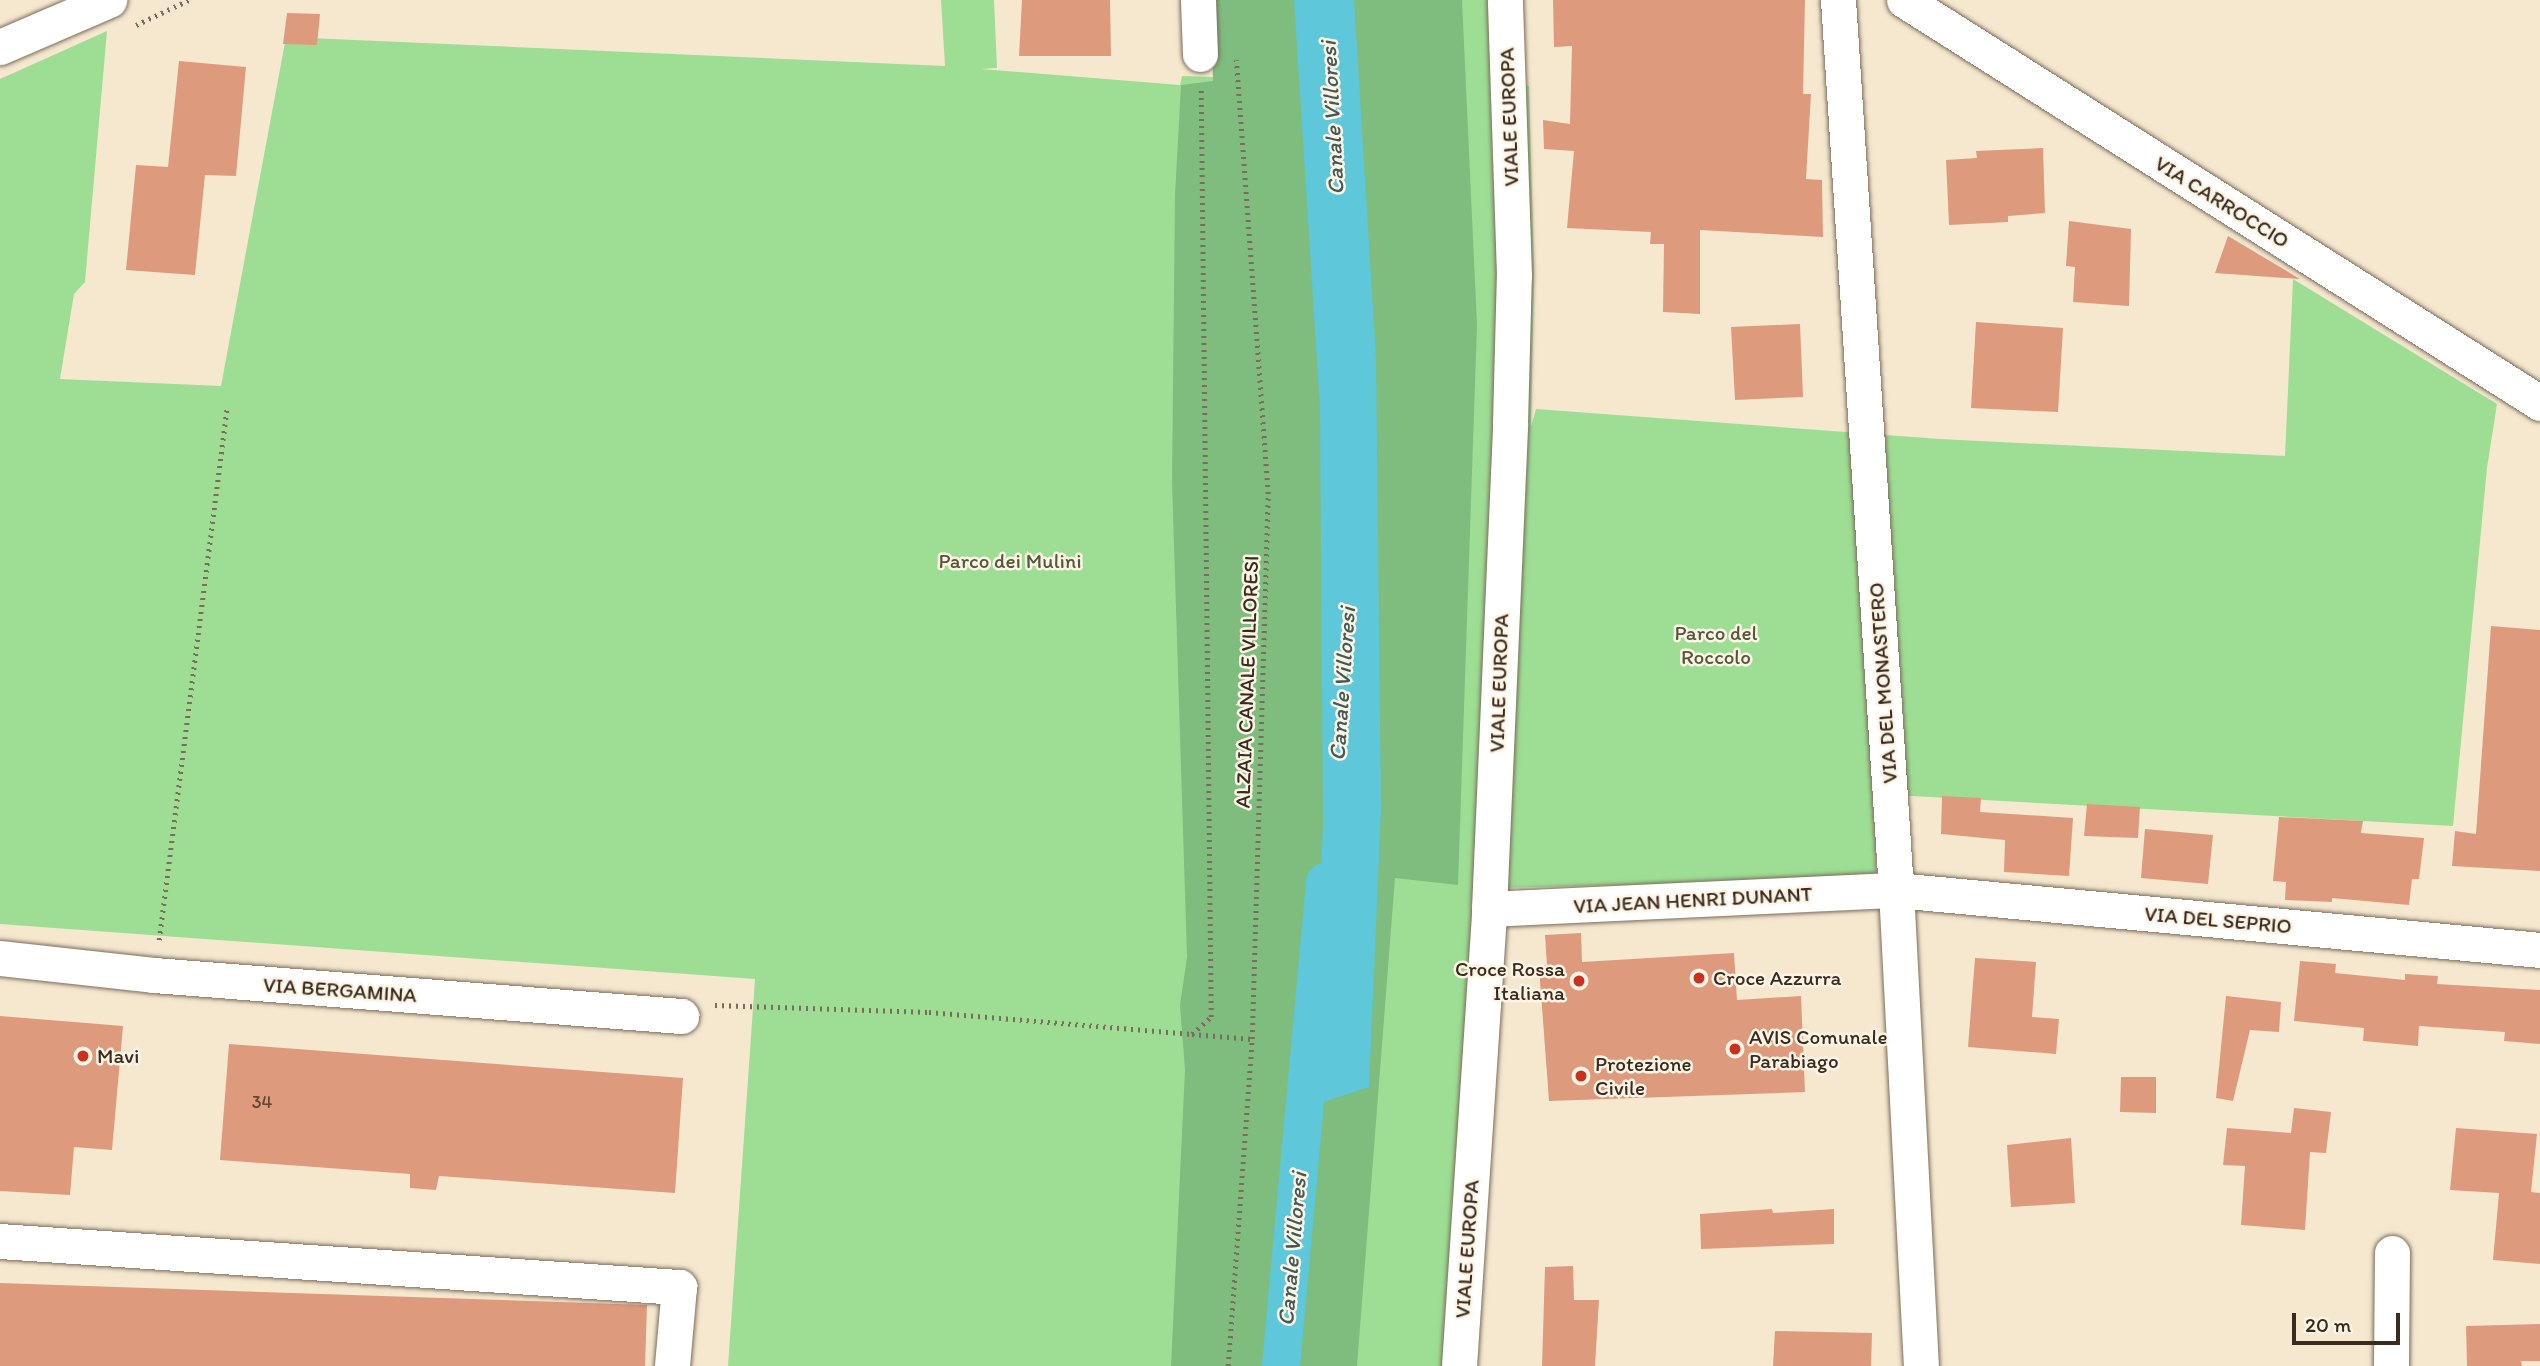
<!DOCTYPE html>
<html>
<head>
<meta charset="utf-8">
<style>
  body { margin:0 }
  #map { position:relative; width:2540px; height:1366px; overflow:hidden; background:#f6e8cf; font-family:Itim,sans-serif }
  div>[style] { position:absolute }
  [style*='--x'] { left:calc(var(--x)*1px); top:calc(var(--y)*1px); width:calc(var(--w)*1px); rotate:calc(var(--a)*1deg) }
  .green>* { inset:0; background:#9ede94 }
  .forest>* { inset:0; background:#7ebd7e }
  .water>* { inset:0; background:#5ec7d9 }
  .canal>* { height:38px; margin:-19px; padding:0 19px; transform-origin:19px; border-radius:19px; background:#5ec7d9 }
  .building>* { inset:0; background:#de9a7c }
  .path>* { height:4.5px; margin-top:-2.25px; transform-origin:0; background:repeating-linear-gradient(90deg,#7c6c5c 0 2px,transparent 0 7px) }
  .roads { filter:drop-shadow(0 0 2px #7c6c5c) drop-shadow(0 0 2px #7c6c5c) }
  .minor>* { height:35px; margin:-17.5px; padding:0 17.5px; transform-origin:17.5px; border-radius:17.5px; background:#fff }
  .dots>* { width:19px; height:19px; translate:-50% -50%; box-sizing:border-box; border:4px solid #fcf5e5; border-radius:50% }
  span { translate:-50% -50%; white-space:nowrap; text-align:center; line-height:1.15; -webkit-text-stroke:5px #fcf5e5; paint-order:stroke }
  .number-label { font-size:18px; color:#644636 }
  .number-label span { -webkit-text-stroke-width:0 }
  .street-label { font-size:21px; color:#3b2a1e }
  .park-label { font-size:21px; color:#54573c }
  .poi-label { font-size:21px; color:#3b2a1e }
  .right { translate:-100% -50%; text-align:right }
  .left { translate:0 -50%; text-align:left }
  .water-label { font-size:23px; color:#465956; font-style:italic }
  .scale { position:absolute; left:2292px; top:1313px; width:108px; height:32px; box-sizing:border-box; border:4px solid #3b2a1e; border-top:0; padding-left:9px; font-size:21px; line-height:24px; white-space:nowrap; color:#3b2a1e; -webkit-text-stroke:5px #fcf5e5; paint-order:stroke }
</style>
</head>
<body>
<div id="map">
  <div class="green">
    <div style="clip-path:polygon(941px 0,994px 0,997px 68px,981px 69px,1180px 85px,1182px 76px,1251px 78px,1240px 0,1496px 0,1500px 82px,1529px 86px,1534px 272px,1531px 427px,1536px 409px,1940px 439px,2285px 456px,2293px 279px,2497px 404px,2487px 468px,2453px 826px,1876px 794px,1876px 872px,1865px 880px,1485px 888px,1442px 1366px,728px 1366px,755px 979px,0 924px,0 79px,107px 31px,85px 282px,74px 294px,60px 379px,221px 386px,286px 37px,945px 66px)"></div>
  </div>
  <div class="forest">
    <div style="clip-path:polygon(1211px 0,1462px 0,1477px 325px,1458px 885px,1395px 878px,1357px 1366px,1171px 1366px,1185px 1070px,1180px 1005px,1187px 957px,1172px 482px,1175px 195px,1181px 85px,1213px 81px)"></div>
  </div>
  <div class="water">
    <div style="clip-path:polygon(1294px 0,1354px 0,1376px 358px,1381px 809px,1369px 1087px,1312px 1106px,1323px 823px,1320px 408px)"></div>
  </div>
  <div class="canal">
    <div style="--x:1281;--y:1366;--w:486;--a:-84.8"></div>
  </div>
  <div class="building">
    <div style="clip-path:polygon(1022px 0,1110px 0,1111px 56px,1019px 56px)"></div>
    <div style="clip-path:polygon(1553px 0,1805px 0,1803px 94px,1811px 94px,1806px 179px,1822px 180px,1823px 237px,1700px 230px,1700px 314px,1663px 312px,1664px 244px,1650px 244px,1651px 232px,1567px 228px,1574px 151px,1544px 149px,1543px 120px,1570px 124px,1572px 46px,1554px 47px)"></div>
    <div style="clip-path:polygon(287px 13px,320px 14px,317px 45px,283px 44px)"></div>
    <div style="clip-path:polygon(179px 61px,246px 67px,236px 176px,205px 175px,195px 275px,126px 270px,136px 165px,168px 167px)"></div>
    <div style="clip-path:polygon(2043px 148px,2045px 213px,2008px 216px,2008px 222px,1949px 225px,1946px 160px,1977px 158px,1976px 151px)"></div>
    <div style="clip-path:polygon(2069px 221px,2131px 229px,2129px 306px,2073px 302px,2075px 267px,2066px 266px)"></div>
    <div style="clip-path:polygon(2228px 236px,2300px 279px,2215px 273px)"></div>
    <div style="clip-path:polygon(1976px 322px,2063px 328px,2058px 412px,1971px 408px)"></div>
    <div style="clip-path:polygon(1800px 324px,1803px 397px,1735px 400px,1731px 327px)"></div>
    <div style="clip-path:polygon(2491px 626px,2540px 630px,2540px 871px,2452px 866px,2455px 831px,2476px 834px)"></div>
    <div style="clip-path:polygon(1942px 796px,1981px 798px,1980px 812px,2073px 818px,2069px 876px,2004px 872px,2005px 840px,1941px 834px)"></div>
    <div style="clip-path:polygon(2087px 804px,2140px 807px,2138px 838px,2084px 836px)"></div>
    <div style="clip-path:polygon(2279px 817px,2363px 821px,2361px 833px,2424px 838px,2419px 879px,2412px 879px,2409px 905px,2332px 898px,2332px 902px,2285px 900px,2286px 882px,2273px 881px)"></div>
    <div style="clip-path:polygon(2145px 829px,2213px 835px,2208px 884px,2141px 878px)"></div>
    <div style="clip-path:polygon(1581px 933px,1582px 962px,1734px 953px,1737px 1000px,1801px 996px,1805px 1092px,1549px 1101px,1539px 967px,1547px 965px,1545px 935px)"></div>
    <div style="clip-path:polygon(1975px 958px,2036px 962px,2032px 1017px,2059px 1019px,2056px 1054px,1968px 1047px)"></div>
    <div style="clip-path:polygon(2300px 961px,2336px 964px,2335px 973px,2405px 980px,2405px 974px,2438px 976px,2437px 984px,2540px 990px,2540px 1044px,2504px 1041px,2505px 1032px,2419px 1026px,2418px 1046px,2363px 1041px,2364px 1028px,2294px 1021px)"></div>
    <div style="clip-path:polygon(2226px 996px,2281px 1002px,2279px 1032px,2250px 1030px,2233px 1101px,2216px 1098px)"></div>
    <div style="clip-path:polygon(0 1016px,123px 1026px,112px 1150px,74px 1147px,70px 1195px,0 1191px)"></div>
    <div style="clip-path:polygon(229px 1044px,683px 1078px,675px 1193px,439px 1176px,436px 1190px,410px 1188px,410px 1174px,220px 1160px)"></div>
    <div style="clip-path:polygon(2121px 1077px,2156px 1077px,2156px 1113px,2120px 1112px)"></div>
    <div style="clip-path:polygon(2294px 1108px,2331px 1112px,2326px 1153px,2310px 1152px,2305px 1230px,2241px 1225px,2245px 1166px,2223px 1165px,2227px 1128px,2291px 1133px)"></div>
    <div style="clip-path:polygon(2456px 1128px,2537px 1134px,2531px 1192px,2540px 1193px,2540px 1264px,2493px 1260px,2499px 1193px,2450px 1190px)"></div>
    <div style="clip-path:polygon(2071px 1138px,2075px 1203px,2011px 1207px,2007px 1145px)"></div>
    <div style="clip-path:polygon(1772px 1209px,1773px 1213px,1834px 1209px,1834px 1244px,1701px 1249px,1700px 1214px)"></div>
    <div style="clip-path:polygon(1573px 1266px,1574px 1300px,1599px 1300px,1595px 1366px,1542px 1366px,1545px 1267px)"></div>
    <div style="clip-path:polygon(0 1283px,647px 1305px,645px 1366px,0 1366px)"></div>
    <div style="clip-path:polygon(2540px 1324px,2540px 1361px,2521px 1361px,2522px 1366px,2467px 1366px,2466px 1326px)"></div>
    <div style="clip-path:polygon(1775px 1331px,1872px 1333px,1871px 1366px,1773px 1366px)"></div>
  </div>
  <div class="path">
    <div style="--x:136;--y:25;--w:59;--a:-25.3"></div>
    <div style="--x:159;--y:940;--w:537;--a:-82.73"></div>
    <div style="--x:715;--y:1005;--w:214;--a:1.9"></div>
    <div style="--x:929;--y:1012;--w:264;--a:4.8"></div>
    <div style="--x:1192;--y:1034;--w:25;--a:-42"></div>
    <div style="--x:1211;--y:1017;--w:930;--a:-90.62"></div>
    <div style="--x:1192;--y:1034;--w:60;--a:4.8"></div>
    <div style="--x:1228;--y:1366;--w:328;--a:-85.8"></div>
    <div style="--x:1252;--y:1039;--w:545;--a:-88.32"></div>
    <div style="--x:1268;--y:494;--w:435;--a:-94.2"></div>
  </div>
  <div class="roads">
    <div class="minor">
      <div style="--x:1198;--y:0;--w:54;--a:87.9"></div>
      <div style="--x:1838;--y:0;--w:892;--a:86.27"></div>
      <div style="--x:1896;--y:890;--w:477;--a:87"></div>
      <div style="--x:1904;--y:0;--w:753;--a:32.36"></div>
      <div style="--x:0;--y:47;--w:119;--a:-23.3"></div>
      <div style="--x:1489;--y:909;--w:407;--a:-2.7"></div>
      <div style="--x:1896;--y:890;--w:647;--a:5.32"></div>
      <div style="--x:0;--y:958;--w:155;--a:6.3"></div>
      <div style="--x:154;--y:975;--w:529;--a:4.45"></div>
      <div style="--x:0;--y:1241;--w:681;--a:3.88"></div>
      <div style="--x:679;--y:1287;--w:79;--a:95.1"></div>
      <div style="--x:1459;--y:1366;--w:458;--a:-86.2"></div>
      <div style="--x:1489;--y:909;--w:486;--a:-87.5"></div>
      <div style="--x:1510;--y:423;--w:148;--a:-88.5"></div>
      <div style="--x:1514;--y:275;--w:275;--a:-91.9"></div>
      <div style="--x:2391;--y:1366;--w:113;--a:-89.5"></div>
    </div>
  </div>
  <div class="dots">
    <div style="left:1699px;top:978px;background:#c8321e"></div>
    <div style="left:1579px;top:981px;background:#c8321e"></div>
    <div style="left:1735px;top:1049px;background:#c8321e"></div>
    <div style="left:83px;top:1056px;background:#c8321e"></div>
    <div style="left:1581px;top:1076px;background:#c8321e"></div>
  </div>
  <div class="number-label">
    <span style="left:262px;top:1102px">34</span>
  </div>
  <div class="street-label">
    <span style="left:1509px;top:117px;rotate:-92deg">VIALE EUROPA</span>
    <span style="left:2222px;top:202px;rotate:32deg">VIA CARROCCIO</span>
    <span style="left:1247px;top:682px;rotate:-88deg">ALZAIA CANALE VILLORESI</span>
    <span style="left:1499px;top:683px;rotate:-88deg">VIALE EUROPA</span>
    <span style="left:1883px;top:683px;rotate:-94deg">VIA DEL MONASTERO</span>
    <span style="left:1693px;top:900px;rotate:-3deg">VIA JEAN HENRI DUNANT</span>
    <span style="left:2218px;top:920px;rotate:5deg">VIA DEL SEPRIO</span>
    <span style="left:340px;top:990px;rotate:4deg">VIA BERGAMINA</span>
    <span style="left:1467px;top:1249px;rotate:-86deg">VIALE EUROPA</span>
  </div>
  <div class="park-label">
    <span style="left:1010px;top:561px">Parco dei Mulini</span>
    <span style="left:1716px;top:645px">Parco del<br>Roccolo</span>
  </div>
  <div class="poi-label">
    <span class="right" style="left:1565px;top:981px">Croce Rossa<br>Italiana</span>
    <span class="left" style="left:1713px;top:978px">Croce Azzurra</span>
    <span class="left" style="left:1749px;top:1049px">AVIS Comunale<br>Parabiago</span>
    <span class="left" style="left:97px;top:1056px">Mavi</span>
    <span class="left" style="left:1595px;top:1076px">Protezione<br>Civile</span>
  </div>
  <div class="water-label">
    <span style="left:1332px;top:118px;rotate:-93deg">Canale Villoresi</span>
    <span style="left:1342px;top:684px;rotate:-86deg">Canale Villoresi</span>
    <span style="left:1292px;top:1249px;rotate:-85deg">Canale Villoresi</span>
  </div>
  <div class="scale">20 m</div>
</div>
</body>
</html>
